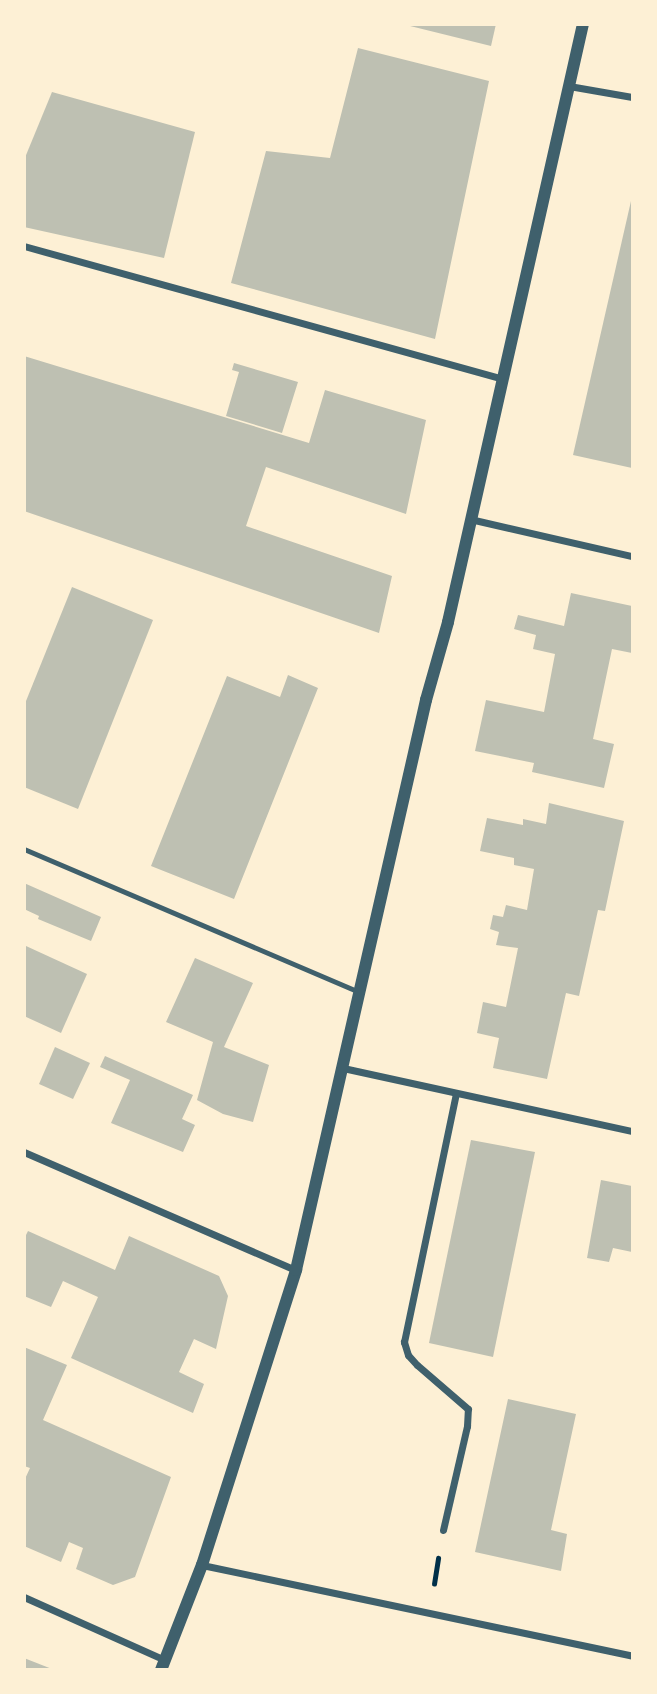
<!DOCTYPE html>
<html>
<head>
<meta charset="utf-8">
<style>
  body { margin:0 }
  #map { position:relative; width:657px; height:1694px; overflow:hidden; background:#fdf0d5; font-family:"Roboto Condensed",sans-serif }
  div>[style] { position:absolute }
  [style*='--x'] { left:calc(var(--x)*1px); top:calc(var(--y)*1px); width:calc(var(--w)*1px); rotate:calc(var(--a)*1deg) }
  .building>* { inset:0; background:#bec0b2 }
  .path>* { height:4.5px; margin:-2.25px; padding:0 2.25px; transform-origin:2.25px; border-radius:2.25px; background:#003049 }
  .service>* { height:5px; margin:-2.5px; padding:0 2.5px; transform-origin:2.5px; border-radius:2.5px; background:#3f606c }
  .minor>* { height:7px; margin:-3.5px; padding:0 3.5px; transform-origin:3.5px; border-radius:3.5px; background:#3f606c }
  .tertiary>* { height:12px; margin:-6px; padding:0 6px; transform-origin:6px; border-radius:6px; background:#3f606c }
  span { translate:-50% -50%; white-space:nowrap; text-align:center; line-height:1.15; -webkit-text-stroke:6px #fdf0d5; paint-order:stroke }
  .frame { position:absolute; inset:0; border:26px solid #fdf0d5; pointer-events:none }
</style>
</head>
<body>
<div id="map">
  <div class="building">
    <div style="clip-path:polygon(402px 24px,496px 24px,491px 46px)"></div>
    <div style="clip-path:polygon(358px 48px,489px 81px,435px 339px,231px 283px,266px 151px,330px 158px)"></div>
    <div style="clip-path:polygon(52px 92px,195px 132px,164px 258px,24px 227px,24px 160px)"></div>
    <div style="clip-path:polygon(631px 201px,632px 201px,632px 468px,573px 455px)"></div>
    <div style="clip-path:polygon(24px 356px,309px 443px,325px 390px,426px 420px,406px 514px,266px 467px,246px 526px,392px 576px,379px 633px,24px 511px)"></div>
    <div style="clip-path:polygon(234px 363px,298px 382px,282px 433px,226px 416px,239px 372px,232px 370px)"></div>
    <div style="clip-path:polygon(72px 587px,153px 620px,78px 809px,24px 787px,24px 706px)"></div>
    <div style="clip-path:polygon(571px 593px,632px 606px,632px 653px,612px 649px,593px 739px,614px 744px,604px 788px,532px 772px,534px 763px,475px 751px,486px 700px,544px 712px,555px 654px,533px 649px,536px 635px,514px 629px,518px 615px,564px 626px)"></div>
    <div style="clip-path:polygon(288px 675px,318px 688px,234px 899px,151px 866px,227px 676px,280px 697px)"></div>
    <div style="clip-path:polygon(549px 803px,624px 821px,605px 911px,598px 910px,579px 996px,566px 993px,547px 1079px,493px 1068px,499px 1038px,477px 1033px,483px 1002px,506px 1007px,518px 948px,496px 945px,499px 932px,490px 929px,493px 915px,503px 917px,506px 905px,527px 910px,534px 869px,514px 865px,514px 858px,480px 851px,487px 818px,523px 825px,523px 819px,546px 824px)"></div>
    <div style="clip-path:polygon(24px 883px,101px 917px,91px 941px,38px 919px,39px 916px,24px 909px)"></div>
    <div style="clip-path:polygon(26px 946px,87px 974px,61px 1033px,24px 1016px)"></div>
    <div style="clip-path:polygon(195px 958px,253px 983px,224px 1047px,269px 1065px,253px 1122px,223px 1114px,197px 1100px,213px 1042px,166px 1022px)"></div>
    <div style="clip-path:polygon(55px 1047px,90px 1063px,73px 1099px,39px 1084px)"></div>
    <div style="clip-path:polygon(105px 1056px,193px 1095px,182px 1119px,195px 1125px,183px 1152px,111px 1123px,130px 1080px,100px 1067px)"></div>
    <div style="clip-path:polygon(471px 1140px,535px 1152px,493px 1357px,429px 1343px)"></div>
    <div style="clip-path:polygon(601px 1180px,632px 1186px,632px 1252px,613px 1248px,609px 1262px,587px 1258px)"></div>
    <div style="clip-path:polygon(28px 1231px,115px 1270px,129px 1236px,219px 1276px,228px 1296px,216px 1349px,194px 1339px,179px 1372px,204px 1384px,193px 1413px,71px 1358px,98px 1297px,63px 1281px,51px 1307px,24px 1296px,24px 1239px)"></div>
    <div style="clip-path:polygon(24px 1347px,67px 1365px,43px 1420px,171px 1477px,135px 1577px,113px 1585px,76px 1569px,83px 1548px,69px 1542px,61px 1562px,24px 1546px,24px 1481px,30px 1468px,24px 1466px)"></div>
    <div style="clip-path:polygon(508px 1399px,576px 1414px,551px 1530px,567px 1534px,561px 1571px,475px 1552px)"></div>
    <div style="clip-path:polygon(24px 1658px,52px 1669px,52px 1670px,24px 1670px)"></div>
  </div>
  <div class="path">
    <div style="--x:434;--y:1584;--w:26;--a:-81"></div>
  </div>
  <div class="service">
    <div style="--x:24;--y:849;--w:365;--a:23.1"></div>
  </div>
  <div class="minor">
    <div style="--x:569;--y:86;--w:64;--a:9.9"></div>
    <div style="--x:24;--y:246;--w:496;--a:15.5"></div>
    <div style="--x:470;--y:519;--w:166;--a:12.9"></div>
    <div style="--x:343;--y:1068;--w:296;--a:12.3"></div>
    <div style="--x:24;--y:1152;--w:296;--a:23.5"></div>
    <div style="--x:443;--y:1530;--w:107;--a:-77"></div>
    <div style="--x:467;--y:1426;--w:17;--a:-87"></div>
    <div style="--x:468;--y:1409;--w:67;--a:-139.2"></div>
    <div style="--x:417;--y:1365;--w:13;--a:-132"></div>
    <div style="--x:408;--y:1355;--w:14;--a:-107"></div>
    <div style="--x:404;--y:1342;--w:254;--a:-78.2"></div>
    <div style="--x:202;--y:1565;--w:440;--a:11.9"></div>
    <div style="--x:24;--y:1597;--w:154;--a:24.1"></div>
  </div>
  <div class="tertiary">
    <div style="--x:161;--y:1670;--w:113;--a:-68.7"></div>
    <div style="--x:202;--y:1565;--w:310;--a:-72.3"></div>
    <div style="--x:296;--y:1270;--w:585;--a:-77.15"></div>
    <div style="--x:426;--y:700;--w:81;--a:-74.2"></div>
    <div style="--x:448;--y:622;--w:613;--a:-77.28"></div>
  </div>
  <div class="frame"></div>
</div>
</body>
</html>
